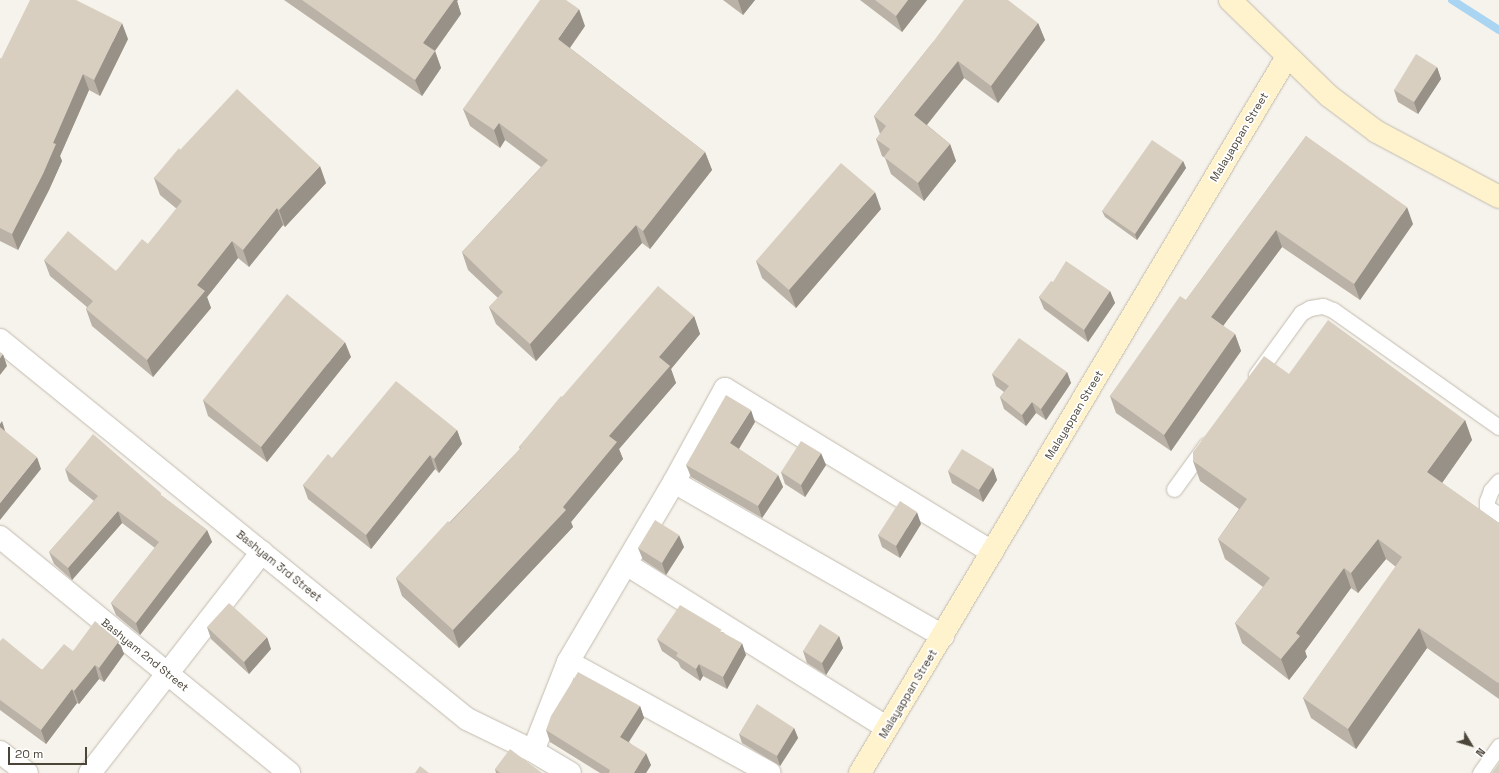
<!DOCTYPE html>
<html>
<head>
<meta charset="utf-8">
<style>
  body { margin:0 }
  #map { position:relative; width:1499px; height:773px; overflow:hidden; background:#f6f3ec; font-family:"Space Grotesk",sans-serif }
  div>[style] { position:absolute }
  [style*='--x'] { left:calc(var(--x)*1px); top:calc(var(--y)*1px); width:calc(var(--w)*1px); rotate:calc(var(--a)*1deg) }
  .stream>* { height:8px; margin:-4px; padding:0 4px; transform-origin:4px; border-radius:4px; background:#a9d4f2 }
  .roads { filter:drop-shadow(0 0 1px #c2bbae) drop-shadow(0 0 1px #c2bbae) }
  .lane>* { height:15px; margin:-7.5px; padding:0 7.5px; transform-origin:7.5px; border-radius:7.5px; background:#fff }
  .street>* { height:22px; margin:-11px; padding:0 11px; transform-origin:11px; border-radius:11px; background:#fff }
  .secondary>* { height:22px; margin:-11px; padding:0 11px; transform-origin:11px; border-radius:11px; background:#fff3cd }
  .wall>* { inset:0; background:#bab2a6 }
  .shaded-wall>* { inset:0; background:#979187 }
  .building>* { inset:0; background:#d8cfc1 }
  span { translate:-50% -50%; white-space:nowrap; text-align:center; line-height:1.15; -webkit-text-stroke:3.5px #fff; paint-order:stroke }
  .street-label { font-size:11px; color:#4b4439 }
  .north { position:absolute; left:1451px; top:725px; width:40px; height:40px; -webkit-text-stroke:3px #fff; paint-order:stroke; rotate:128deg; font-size:11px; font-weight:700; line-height:16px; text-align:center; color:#4b4439 }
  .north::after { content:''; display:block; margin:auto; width:14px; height:18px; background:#4b4439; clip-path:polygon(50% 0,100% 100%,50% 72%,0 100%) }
  .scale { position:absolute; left:8px; top:747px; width:79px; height:18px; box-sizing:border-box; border:2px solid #4b4439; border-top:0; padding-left:5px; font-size:12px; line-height:14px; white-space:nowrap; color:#4b4439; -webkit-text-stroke:3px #fff; paint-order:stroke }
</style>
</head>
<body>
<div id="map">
  <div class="stream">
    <div style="--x:1452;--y:0;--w:56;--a:32.6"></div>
  </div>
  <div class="roads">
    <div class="lane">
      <div style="--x:1256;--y:375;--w:77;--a:-54"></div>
      <div style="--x:1301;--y:313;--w:10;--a:-29"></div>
      <div style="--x:1310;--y:308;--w:13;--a:-9"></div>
      <div style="--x:1323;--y:306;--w:11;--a:22"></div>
      <div style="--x:1333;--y:310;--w:203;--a:35.2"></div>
      <div style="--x:1499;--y:481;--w:12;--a:132"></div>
      <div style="--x:1491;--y:490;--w:12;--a:110"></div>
      <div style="--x:1487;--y:501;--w:6;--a:90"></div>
      <div style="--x:1487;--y:507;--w:14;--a:34"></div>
      <div style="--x:1174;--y:489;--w:54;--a:-54"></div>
      <div style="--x:1480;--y:773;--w:33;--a:-55"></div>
    </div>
    <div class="street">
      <div style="--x:0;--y:340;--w:601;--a:39.06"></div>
      <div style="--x:467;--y:719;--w:73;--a:25.9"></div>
      <div style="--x:533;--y:751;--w:43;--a:30.7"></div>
      <div style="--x:674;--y:482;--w:310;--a:29.8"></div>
      <div style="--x:0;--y:537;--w:373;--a:39.2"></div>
      <div style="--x:626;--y:564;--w:308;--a:32.1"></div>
      <div style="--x:568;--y:662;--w:230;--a:28.8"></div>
      <div style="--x:533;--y:751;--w:96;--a:-68.5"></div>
      <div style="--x:568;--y:662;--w:209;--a:-59.5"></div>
      <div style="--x:674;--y:482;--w:106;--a:-61.3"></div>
      <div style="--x:725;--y:389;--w:313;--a:31.4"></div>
      <div style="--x:0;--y:752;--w:34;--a:38"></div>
      <div style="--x:90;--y:773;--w:280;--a:-52.1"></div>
    </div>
    <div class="secondary">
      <div style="--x:1230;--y:0;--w:138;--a:44.1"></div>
      <div style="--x:1329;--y:96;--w:60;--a:36.9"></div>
      <div style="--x:1377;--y:132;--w:138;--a:28"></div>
      <div style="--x:860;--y:773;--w:834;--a:-59.19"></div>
    </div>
  </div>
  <div class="wall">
    <div style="clip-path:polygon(284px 0,458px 0,457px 1px,461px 14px,435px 51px,441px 68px,422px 96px)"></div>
    <div style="clip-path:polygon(723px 0,755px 0,743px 15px)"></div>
    <div style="clip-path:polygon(860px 0,927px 0,902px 32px)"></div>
    <div style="clip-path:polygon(1038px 23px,1045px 40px,998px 103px,964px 78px,927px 125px,950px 144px,956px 161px,924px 201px,891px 174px,885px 158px,882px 156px,876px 139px,880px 134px,874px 116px,933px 42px)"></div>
    <div style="clip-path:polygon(585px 26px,570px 48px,705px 152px,712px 170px,650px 249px,642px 243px,536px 361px,496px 324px,489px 307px,498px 298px,468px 270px,462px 252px,541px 167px,505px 140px,500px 148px,470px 126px,463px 109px)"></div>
    <div style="clip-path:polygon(128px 39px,100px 96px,89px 90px,60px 156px,62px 161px,49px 190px,18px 250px,0 241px,0 58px,1px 59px)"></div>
    <div style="clip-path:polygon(1437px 67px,1441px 79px,1418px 114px,1398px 102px,1394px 90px)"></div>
    <div style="clip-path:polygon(1306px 136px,1413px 224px,1360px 300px,1282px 247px,1223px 326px,1235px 334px,1241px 351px,1171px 451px,1116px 413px,1110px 396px,1186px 300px)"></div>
    <div style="clip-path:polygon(180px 150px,326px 183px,285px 227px,283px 225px,249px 267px,238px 258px,207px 297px,211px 308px,153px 377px,92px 326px,86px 309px,87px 307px,50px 276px,44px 260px,116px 271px,148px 244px,177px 209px,160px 195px,154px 178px)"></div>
    <div style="clip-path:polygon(1183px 161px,1186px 168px,1137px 240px,1105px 217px,1102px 211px)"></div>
    <div style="clip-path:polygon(881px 209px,796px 308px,762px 278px,756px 261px)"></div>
    <div style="clip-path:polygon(1053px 282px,1110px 291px,1115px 303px,1088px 342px,1044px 309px,1039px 297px)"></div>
    <div style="clip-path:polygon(694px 316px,700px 334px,671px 369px,676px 383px,619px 449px,623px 459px,571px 522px,573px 527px,459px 648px,402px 596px,396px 578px,520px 449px,519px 447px,562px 397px)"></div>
    <div style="clip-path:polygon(351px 357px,267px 462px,208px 416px,203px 400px)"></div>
    <div style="clip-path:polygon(1067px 372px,1071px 383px,1046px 420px,1036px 413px,1026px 426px,1004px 409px,1000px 397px,1004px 392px,996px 386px,992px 374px)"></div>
    <div style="clip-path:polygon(1289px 374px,1465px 420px,1472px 440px,1442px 483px,1499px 523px,1499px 699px,1427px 648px,1356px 749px,1311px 718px,1303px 698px,1396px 567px,1386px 559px,1358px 593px,1351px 588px,1305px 651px,1307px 657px,1289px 680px,1242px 643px,1235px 623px,1263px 587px,1225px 559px,1218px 539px,1239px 509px,1200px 481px,1193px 461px)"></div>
    <div style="clip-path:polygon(755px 422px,739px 449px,778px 475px,783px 487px,762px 518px,691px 477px,686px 465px)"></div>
    <div style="clip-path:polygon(457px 430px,462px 444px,439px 473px,435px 469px,371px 549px,308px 499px,303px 485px,332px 458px)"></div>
    <div style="clip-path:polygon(826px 465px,805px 497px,785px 484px,781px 472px)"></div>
    <div style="clip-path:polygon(993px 468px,997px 480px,983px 502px,952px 483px,948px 471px)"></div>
    <div style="clip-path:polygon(65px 469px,162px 496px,207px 530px,212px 542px,140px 635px,116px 615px,111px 603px,155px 548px,122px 523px,72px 580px,54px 564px,49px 552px,94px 501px,69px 481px)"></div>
    <div style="clip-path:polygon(921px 524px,900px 558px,882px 547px,878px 535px)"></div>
    <div style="clip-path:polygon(684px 547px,666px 575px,643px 560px,638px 548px)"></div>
    <div style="clip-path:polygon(207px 627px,271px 649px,249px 674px,211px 639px)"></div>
    <div style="clip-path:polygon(723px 632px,746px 655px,727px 689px,703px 676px,700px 681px,681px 668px,678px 662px,662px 651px,657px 639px)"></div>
    <div style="clip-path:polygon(839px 636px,843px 648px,826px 675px,807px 663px,803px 651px)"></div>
    <div style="clip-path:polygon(0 641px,42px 670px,73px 651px,119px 641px,124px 654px,104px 682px,99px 679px,79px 704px,77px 703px,46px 744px,0 710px)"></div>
    <div style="clip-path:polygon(640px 706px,644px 718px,629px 742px,651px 765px,646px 773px,600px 773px,550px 742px,546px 730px)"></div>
    <div style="clip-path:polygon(794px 728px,798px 738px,780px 766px,742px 743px,739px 734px)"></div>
    <div style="clip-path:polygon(495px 769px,542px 773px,496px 773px)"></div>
  </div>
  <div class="shaded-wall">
    <div style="clip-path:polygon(449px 0,458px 0,457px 1px,461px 14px,429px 59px,423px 43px)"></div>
    <div style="clip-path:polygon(738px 0,755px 0,743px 15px)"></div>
    <div style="clip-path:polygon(908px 0,927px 0,902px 32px,896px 16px)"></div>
    <div style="clip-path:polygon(579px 9px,585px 26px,564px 56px,558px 39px)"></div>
    <div style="clip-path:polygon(122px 23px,128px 39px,100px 96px,94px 80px)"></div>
    <div style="clip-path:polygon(1038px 23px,1045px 40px,998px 103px,991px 86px)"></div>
    <div style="clip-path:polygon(435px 51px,441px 68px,422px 96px,415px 80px)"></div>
    <div style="clip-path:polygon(958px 61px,964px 78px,921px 132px,914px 115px)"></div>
    <div style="clip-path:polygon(1437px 67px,1441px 79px,1418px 114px,1414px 102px)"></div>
    <div style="clip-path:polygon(83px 74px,89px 90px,60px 156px,62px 161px,49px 190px,18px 250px,12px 234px,53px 143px)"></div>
    <div style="clip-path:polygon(499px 123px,505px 140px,500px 148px,494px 130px)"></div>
    <div style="clip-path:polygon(950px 144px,956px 161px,924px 201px,918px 183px)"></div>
    <div style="clip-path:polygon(705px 152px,712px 170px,650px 249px,643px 231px)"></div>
    <div style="clip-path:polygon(1183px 161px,1186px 168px,1137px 240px,1135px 234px)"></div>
    <div style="clip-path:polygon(320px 166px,326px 183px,285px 227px,279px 210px)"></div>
    <div style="clip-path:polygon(875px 192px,881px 209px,796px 308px,789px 290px)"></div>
    <div style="clip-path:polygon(1407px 207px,1413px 224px,1360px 300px,1354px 284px)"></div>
    <div style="clip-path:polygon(277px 208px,283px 225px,249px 267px,243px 250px)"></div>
    <div style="clip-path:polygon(636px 225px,642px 243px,536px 361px,530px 344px)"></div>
    <div style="clip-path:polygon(1276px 230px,1282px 247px,1217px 334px,1211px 317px)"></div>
    <div style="clip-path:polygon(232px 241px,238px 258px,207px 297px,211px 308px,153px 377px,147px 360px,197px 285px)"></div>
    <div style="clip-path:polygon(1110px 291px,1115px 303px,1088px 342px,1084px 330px)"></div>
    <div style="clip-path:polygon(694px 316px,700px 334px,671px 369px,676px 383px,619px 449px,623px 459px,571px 522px,573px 527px,459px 648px,453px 630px,563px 507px,659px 357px)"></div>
    <div style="clip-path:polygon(1235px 334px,1241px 351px,1171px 451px,1164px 435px)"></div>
    <div style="clip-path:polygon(345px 342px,351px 357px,267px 462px,261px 447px)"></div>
    <div style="clip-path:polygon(3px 354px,7px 366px,0 375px,0 358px)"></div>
    <div style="clip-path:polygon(1067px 372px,1071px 383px,1046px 420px,1041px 409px)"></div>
    <div style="clip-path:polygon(1032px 402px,1036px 413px,1026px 426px,1022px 415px)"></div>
    <div style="clip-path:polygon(751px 410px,755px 422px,735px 455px,730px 443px)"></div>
    <div style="clip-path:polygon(1465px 420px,1472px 440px,1435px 493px,1427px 472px)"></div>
    <div style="clip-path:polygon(2px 421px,6px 434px,0 430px,0 424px)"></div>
    <div style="clip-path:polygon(457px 430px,462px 444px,439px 473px,434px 459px)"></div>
    <div style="clip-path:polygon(821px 453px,826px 465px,805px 497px,801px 485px)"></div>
    <div style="clip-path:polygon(430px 455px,435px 469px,371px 549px,366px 535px)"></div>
    <div style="clip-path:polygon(37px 457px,41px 469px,0 520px,0 503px)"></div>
    <div style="clip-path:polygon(993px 468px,997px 480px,983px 502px,979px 490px)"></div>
    <div style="clip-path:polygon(778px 475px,783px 487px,762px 518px,758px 506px)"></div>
    <div style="clip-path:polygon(118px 511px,122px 523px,72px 580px,68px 568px)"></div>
    <div style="clip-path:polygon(917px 512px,921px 524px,900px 558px,896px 546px)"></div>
    <div style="clip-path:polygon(207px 530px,212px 542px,140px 635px,136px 623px)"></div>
    <div style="clip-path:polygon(679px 535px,684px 547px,666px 575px,662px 563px)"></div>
    <div style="clip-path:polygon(1378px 539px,1386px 559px,1358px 593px,1351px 573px)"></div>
    <div style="clip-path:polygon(1344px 568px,1351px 588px,1305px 651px,1307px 657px,1289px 680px,1281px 659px,1296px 633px)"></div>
    <div style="clip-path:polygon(1419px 628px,1427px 648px,1356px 749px,1348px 729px)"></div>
    <div style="clip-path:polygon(839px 636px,843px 648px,826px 675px,822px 663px)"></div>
    <div style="clip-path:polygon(267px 637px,271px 649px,249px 674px,244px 662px)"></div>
    <div style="clip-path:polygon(119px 641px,124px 654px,104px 682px,99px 668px)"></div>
    <div style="clip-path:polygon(742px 643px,746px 655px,727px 689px,723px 677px)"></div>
    <div style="clip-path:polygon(699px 664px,703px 676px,700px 681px,696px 669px)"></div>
    <div style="clip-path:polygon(95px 665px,99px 679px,79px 704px,74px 691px)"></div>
    <div style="clip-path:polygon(72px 689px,77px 703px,46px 744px,41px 730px)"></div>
    <div style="clip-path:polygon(640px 706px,644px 718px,624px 749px,620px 737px)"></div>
    <div style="clip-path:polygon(794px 728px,798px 738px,780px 766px,777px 756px)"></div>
    <div style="clip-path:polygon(646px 753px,651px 765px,646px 773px,634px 773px)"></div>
  </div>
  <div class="building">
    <div style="clip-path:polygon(30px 0,76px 0,122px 23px,94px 80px,83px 74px,53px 143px,56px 144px,43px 174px,12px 234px,0 228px,0 58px,1px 59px)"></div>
    <div style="clip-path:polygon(302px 0,454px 0,423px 43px,435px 51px,415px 80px)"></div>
    <div style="clip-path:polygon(540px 0,566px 0,579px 9px,558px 39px,705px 152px,643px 231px,636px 225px,530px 344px,489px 307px,503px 292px,462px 252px,548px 160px,499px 123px,494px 130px,463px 109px)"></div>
    <div style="clip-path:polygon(875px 0,908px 0,896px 16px)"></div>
    <div style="clip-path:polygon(964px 0,1008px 0,1038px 23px,991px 86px,958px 61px,914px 115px,950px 144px,918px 183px,884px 157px,890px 149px,876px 139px,886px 126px,874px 116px,933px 42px)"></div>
    <div style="clip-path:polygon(1416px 54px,1437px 67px,1414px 102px,1394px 90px)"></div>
    <div style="clip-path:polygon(237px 89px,320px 166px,279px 210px,277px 208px,243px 250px,232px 241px,197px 285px,205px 291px,147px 360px,86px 309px,93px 301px,44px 260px,68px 231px,116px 271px,142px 239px,148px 244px,182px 201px,154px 178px,179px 148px,180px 150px)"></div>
    <div style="clip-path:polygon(1306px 136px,1407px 207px,1354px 284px,1276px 230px,1211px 317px,1235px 334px,1164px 435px,1110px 396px,1180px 296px,1186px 300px)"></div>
    <div style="clip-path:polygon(1152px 140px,1183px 161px,1135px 234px,1102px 211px)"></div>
    <div style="clip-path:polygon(841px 163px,875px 192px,789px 290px,756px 261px)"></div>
    <div style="clip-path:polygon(1066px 261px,1110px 291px,1084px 330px,1039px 297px,1051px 281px,1053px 282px)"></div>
    <div style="clip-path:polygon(658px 286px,694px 316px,659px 357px,670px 366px,609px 436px,617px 442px,563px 507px,566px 510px,453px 630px,396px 578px,448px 521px,450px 523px,521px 448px,519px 447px,561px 396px,562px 397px)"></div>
    <div style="clip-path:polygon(287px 294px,345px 342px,261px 447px,203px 400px)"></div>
    <div style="clip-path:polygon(1328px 320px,1465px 420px,1427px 472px,1499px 523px,1499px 682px,1498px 683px,1419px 628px,1348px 729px,1303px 698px,1402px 557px,1378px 539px,1351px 573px,1344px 568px,1296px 633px,1300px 636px,1281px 659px,1235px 623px,1270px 578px,1218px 539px,1247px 499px,1193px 461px,1193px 452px,1264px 356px,1289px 374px)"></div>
    <div style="clip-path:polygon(1019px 338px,1067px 372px,1041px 409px,1032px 402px,1022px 415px,1000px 397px,1009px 386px,992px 374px)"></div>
    <div style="clip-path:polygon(0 352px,3px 354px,0 358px)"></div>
    <div style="clip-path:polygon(396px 381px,457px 430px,434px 459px,430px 455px,366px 535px,303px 485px,328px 454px,332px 458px)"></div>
    <div style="clip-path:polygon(726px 395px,751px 410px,730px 443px,778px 475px,758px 506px,686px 465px)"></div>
    <div style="clip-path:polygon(0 427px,37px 457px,0 503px)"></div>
    <div style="clip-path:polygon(93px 434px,161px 493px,161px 495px,207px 530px,136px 623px,111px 603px,159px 542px,118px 511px,68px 568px,49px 552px,98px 496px,65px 469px)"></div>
    <div style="clip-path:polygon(801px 441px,821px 453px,801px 485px,781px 472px)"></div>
    <div style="clip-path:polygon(962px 449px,993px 468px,979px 490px,948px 471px)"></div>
    <div style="clip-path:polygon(900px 501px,917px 512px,896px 546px,878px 535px)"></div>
    <div style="clip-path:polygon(655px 520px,679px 535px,662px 563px,638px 548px)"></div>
    <div style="clip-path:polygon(229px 603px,267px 637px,244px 662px,207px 627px)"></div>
    <div style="clip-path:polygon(680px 605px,722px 630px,720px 631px,742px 643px,723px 677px,699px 664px,696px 669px,676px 656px,678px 653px,657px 639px)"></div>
    <div style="clip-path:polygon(95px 621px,119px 641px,99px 668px,95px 665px,74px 691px,72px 689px,41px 730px,0 700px,0 641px,3px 638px,42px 670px,64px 644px,73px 651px)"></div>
    <div style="clip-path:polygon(820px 624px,839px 636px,822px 663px,803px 651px)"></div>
    <div style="clip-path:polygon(578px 672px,640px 706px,620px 737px,646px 753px,634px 773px,609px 773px,610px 770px,546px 730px,551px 716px)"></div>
    <div style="clip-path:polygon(757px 704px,794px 728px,777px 756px,739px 734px)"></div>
    <div style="clip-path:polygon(510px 749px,542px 773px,500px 773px,495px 769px)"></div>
    <div style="clip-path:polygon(1499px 763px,1499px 773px,1492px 773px)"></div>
    <div style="clip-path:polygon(420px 766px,429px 773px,415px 773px)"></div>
  </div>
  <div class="street-label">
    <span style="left:1239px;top:137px;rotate:-59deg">Malayappan Street</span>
    <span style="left:1074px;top:415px;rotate:-59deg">Malayappan Street</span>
    <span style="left:279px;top:566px;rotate:39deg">Bashyam 3rd Street</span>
    <span style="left:145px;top:655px;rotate:39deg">Bashyam 2nd Street</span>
    <span style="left:908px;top:694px;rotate:-59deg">Malayappan Street</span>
  </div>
  <div class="north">N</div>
  <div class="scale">20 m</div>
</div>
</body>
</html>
